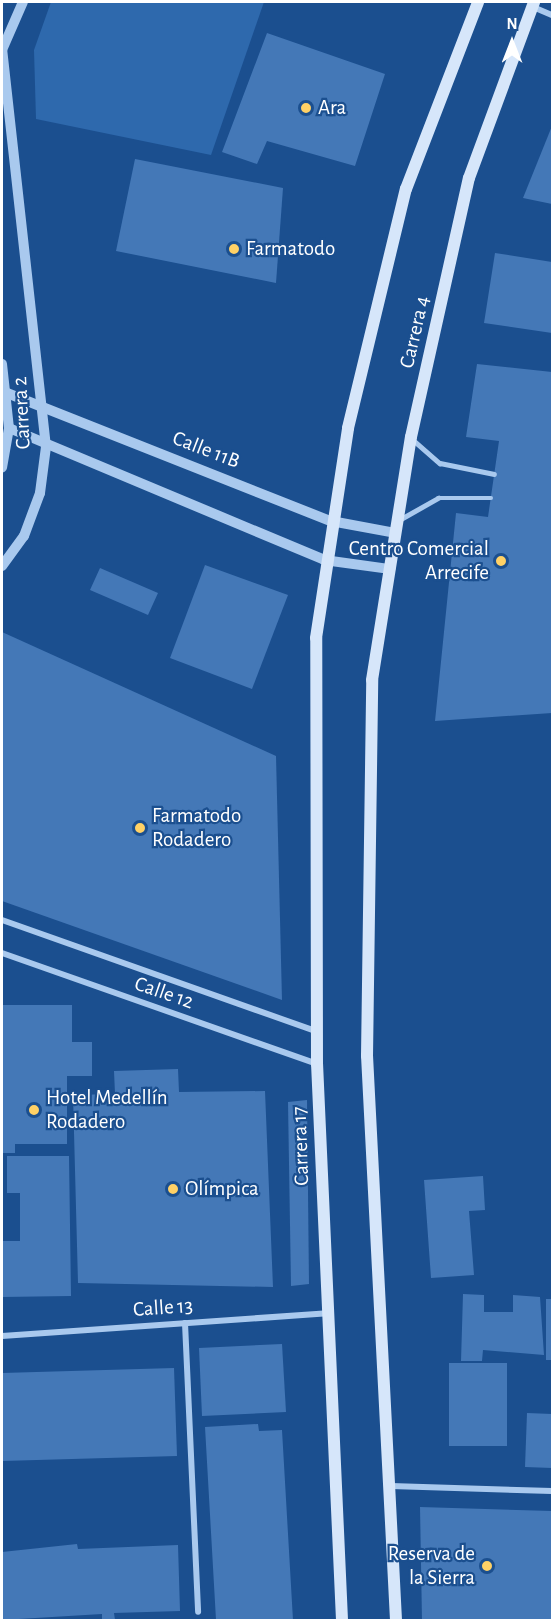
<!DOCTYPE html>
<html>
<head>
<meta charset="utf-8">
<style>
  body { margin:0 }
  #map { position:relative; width:554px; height:1622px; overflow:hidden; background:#1b4f8f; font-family:"Alegreya Sans",sans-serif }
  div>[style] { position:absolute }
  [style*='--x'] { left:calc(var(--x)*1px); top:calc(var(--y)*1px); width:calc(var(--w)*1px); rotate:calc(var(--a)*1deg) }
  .green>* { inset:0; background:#2e69ad }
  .building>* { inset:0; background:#4478b7 }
  .service>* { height:4.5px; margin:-2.25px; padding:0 2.25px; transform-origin:2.25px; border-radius:2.25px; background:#a9c9ee }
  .minor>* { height:6px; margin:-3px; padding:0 3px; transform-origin:3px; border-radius:3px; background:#a9c9ee }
  .tertiary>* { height:10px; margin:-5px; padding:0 5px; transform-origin:5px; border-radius:5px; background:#a9c9ee }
  .secondary>* { height:12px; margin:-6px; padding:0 6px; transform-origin:6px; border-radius:6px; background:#d6e6fa }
  .dots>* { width:16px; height:16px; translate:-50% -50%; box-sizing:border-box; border:3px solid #1b4f8f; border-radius:50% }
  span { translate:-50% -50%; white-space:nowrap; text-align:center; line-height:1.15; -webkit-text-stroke:4.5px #1b4f8f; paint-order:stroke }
  .poi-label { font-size:21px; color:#fff }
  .left { translate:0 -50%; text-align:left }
  .right { translate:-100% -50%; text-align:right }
  .street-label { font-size:21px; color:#fff }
  .frame { position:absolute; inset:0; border:3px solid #fff; pointer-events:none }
  .north { position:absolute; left:482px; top:12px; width:60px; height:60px; -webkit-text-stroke:4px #1b4f8f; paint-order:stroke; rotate:0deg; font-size:16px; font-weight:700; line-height:24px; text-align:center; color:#fff }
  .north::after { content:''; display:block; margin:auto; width:21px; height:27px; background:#fff; clip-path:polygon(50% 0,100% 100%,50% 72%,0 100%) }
</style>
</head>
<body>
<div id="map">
  <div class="green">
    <div style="clip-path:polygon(51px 2px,264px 2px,211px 155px,36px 119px,34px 50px)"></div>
  </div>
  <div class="building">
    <div style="clip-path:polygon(267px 33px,385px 74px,355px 166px,267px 141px,257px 164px,222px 152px)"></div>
    <div style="clip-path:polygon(552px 126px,552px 204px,523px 198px)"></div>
    <div style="clip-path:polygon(135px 159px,283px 188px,276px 283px,116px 251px)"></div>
    <div style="clip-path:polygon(495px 253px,552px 262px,552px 333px,484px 323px)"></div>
    <div style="clip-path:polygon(477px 364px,552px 372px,552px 713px,435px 721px,456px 513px,488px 517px,499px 441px,466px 437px)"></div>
    <div style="clip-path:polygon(205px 565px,288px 595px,252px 689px,170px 658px)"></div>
    <div style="clip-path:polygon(100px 568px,158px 593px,148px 615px,90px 590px)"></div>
    <div style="clip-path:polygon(2px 632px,276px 756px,282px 1000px,2px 901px)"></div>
    <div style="clip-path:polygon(2px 1005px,72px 1005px,72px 1042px,92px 1042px,92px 1076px,67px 1076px,67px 1144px,15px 1144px,15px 1153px,2px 1153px)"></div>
    <div style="clip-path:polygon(178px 1069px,179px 1092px,265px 1091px,273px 1287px,78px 1283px,73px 1095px,115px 1094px,114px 1071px)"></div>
    <div style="clip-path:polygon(307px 1100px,309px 1284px,291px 1286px,288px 1102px)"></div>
    <div style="clip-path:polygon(7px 1156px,69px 1156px,71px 1296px,2px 1297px,2px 1241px,20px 1241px,20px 1193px,7px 1193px)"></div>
    <div style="clip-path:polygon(483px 1176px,485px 1210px,469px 1211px,474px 1275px,431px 1278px,424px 1180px)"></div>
    <div style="clip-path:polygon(463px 1294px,484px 1295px,484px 1312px,513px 1312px,513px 1295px,540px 1297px,544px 1355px,483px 1350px,482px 1361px,461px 1361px)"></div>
    <div style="clip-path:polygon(546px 1299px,552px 1299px,552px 1360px,546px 1360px)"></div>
    <div style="clip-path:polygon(282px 1344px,286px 1412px,202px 1416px,199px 1348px)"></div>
    <div style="clip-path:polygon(449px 1363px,507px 1363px,507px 1446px,449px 1446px)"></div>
    <div style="clip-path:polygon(174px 1368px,177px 1456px,2px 1461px,2px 1373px)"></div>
    <div style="clip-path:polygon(527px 1413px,552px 1414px,552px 1468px,525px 1467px)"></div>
    <div style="clip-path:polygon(258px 1424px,259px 1431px,282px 1430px,293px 1620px,216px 1620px,205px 1427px)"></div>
    <div style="clip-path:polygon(420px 1507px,552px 1511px,552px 1620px,422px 1620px)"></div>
    <div style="clip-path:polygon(77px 1544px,78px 1549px,178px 1545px,180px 1611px,114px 1613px,115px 1620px,102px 1620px,102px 1614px,2px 1620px,2px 1552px)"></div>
  </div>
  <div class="service">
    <div style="--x:412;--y:439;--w:37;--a:41"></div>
    <div style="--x:440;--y:463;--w:55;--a:11.5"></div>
    <div style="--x:399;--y:520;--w:45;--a:-29.4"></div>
    <div style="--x:438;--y:498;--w:53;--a:0"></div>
  </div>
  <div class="minor">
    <div style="--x:533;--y:7;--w:21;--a:23"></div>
    <div style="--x:2;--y:920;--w:333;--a:19.5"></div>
    <div style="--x:2;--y:953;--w:334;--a:19.4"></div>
    <div style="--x:185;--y:1323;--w:289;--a:87.4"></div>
    <div style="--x:2;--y:1336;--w:326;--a:-4"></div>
    <div style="--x:391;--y:1486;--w:161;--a:1.8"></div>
  </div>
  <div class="tertiary">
    <div style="--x:2;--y:364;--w:64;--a:83.8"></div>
    <div style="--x:9;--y:428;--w:40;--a:100"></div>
    <div style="--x:7;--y:393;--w:348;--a:21.6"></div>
    <div style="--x:331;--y:521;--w:65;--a:10.6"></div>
    <div style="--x:9;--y:428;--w:342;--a:22.7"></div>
    <div style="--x:324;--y:560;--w:67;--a:7.8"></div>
    <div style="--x:2;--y:566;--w:37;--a:-54"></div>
    <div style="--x:24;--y:536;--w:46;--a:-69.6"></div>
    <div style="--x:40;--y:493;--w:46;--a:-82.6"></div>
    <div style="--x:46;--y:447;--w:399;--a:-96.3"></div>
    <div style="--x:2;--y:50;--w:52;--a:-66.4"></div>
  </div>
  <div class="secondary">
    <div style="--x:342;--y:1620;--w:557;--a:-92.57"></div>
    <div style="--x:317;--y:1064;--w:426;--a:-90.1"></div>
    <div style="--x:316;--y:638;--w:212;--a:-81.3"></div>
    <div style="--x:348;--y:428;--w:246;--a:-76.4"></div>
    <div style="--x:406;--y:189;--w:200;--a:-68.9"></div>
    <div style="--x:396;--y:1620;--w:565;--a:-92.94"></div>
    <div style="--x:367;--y:1056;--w:376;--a:-89.2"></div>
    <div style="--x:372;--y:680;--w:246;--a:-80.9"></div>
    <div style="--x:411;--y:437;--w:265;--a:-77.4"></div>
    <div style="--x:469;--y:178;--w:188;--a:-69.7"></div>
  </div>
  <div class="dots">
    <div style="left:306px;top:108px;background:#ffd166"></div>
    <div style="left:234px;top:249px;background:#ffd166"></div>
    <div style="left:501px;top:561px;background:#ffd166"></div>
    <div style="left:140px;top:828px;background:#ffd166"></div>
    <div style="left:34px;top:1110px;background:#ffd166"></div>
    <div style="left:173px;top:1189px;background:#ffd166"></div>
    <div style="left:487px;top:1566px;background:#ffd166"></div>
  </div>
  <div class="poi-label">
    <span class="left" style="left:318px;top:108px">Ara</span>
    <span class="left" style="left:246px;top:249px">Farmatodo</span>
    <span class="right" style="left:489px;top:561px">Centro Comercial<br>Arrecife</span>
    <span class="left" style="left:152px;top:828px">Farmatodo<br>Rodadero</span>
    <span class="left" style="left:46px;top:1110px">Hotel Medellín<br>Rodadero</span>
    <span class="left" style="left:185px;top:1189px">Olímpica</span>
    <span class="right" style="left:475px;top:1566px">Reserva de<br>la Sierra</span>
  </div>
  <div class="street-label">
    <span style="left:415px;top:332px;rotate:-77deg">Carrera 4</span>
    <span style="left:22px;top:413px;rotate:-93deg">Carrera 2</span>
    <span style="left:206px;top:450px;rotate:21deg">Calle 11B</span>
    <span style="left:164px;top:993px;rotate:19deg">Calle 12</span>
    <span style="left:301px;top:1146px;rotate:-92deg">Carrera 17</span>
    <span style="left:163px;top:1308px;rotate:-4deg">Calle 13</span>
  </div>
  <div class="frame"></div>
  <div class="north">N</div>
</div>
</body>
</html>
